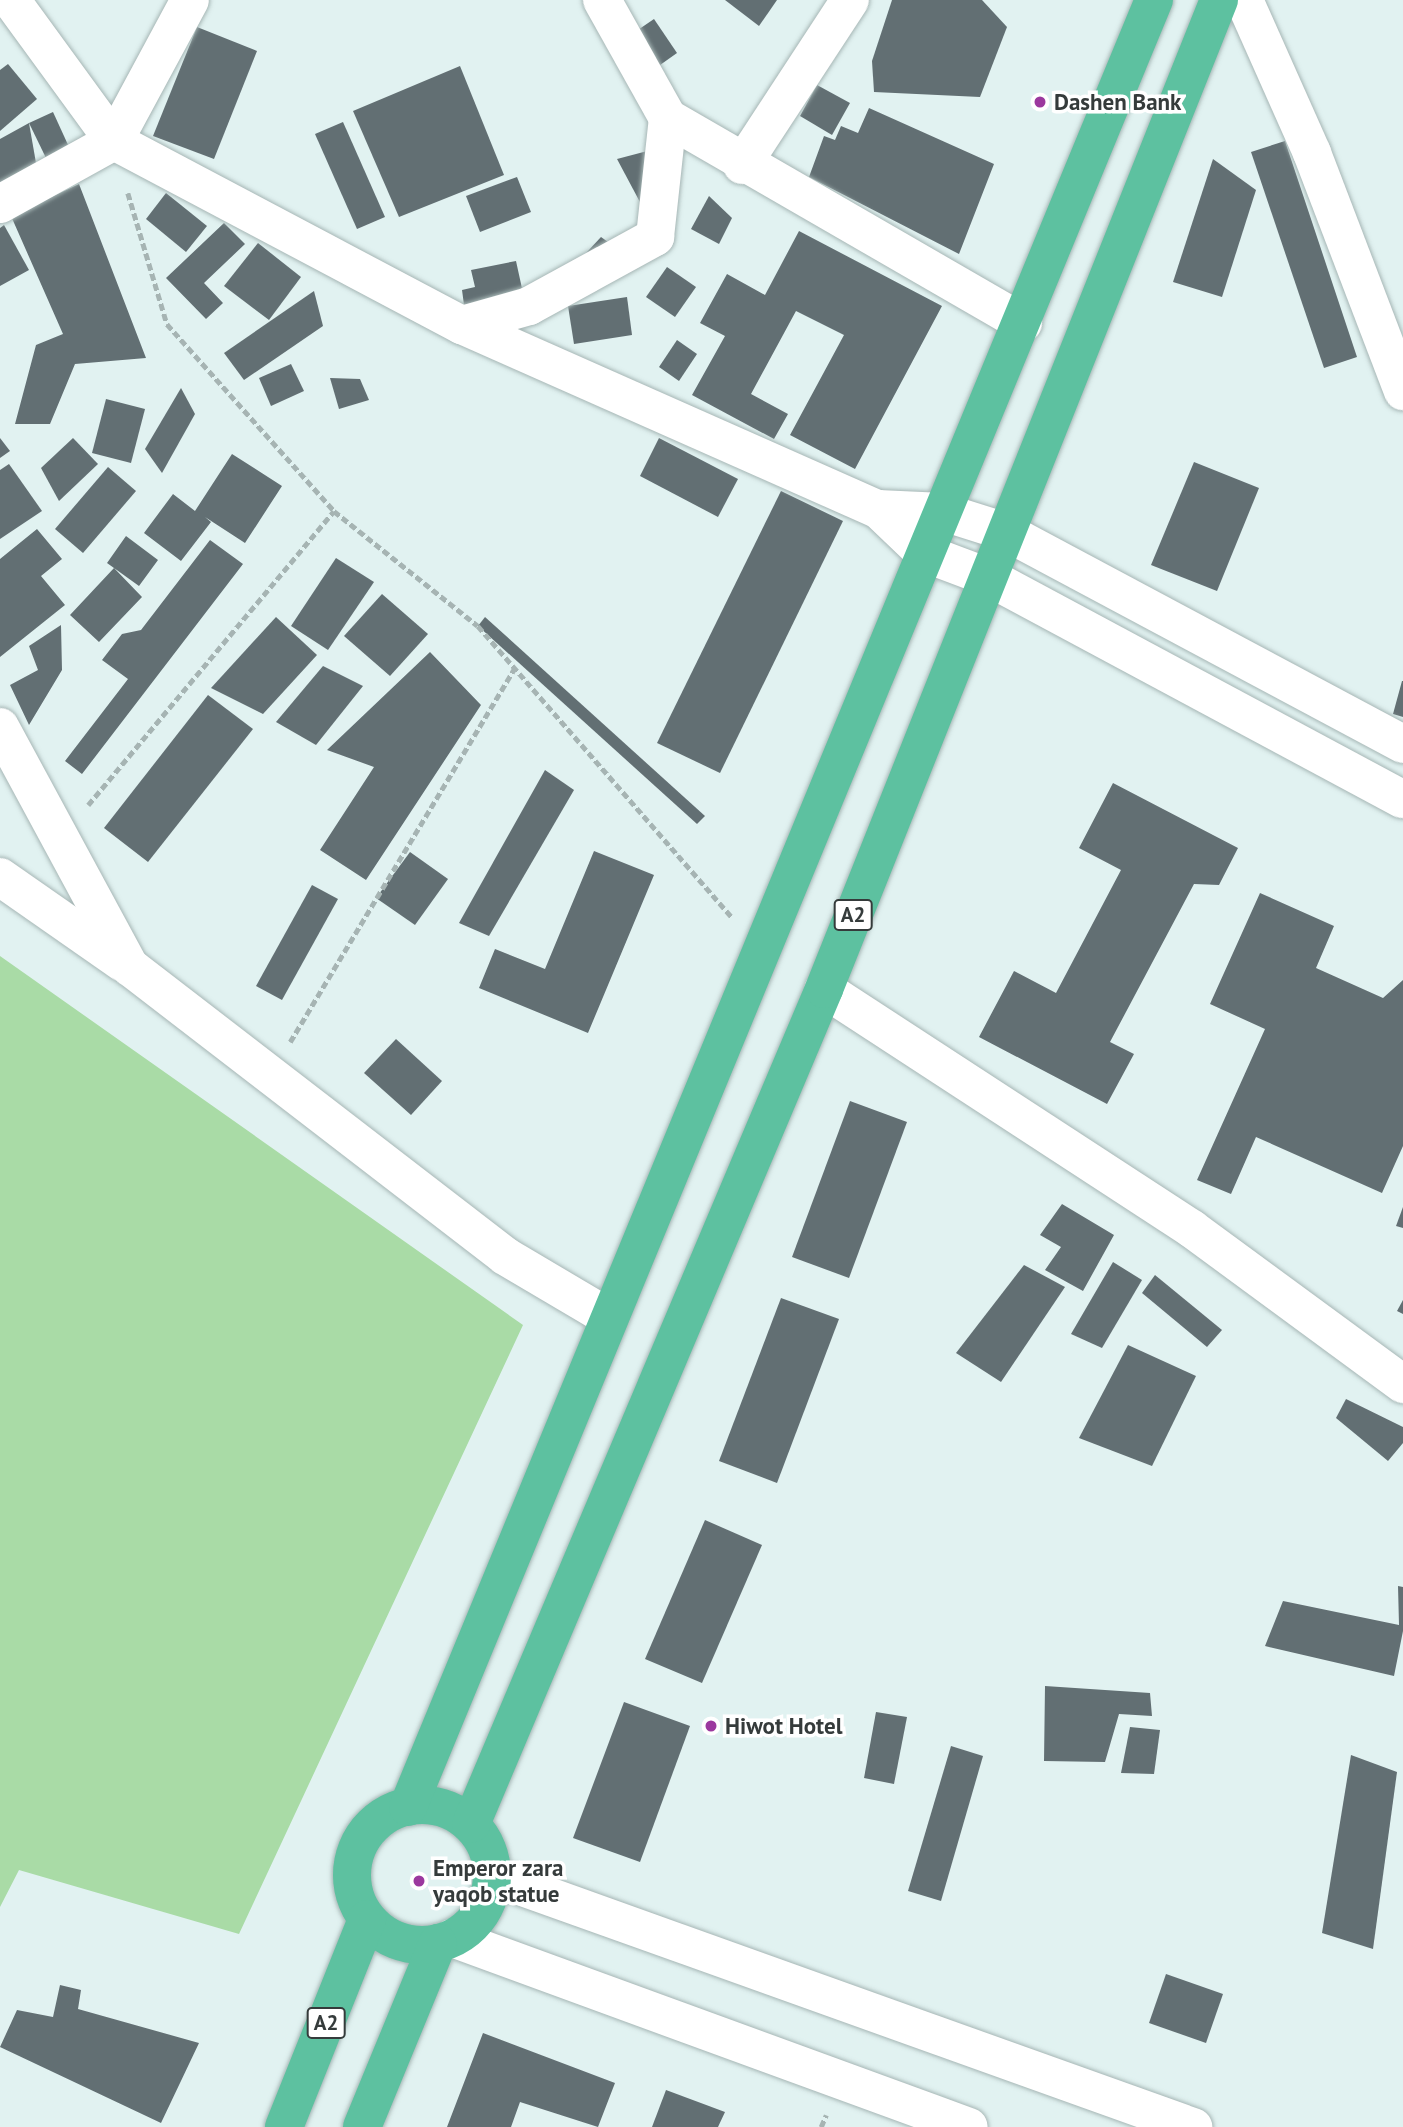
<!DOCTYPE html>
<html>
<head>
<meta charset="utf-8">
<style>
  body { margin:0 }
  #map { position:relative; width:1403px; height:2127px; overflow:hidden; background:#e1f2f1; font-family:"PT Sans",sans-serif }
  div>[style] { position:absolute }
  [style*='--x'] { left:calc(var(--x)*1px); top:calc(var(--y)*1px); width:calc(var(--w)*1px); rotate:calc(var(--a)*1deg) }
  .green>* { inset:0; background:#a9dba6 }
  .building>* { inset:0; background:#626f73 }
  .path>* { height:4.5px; margin-top:-2.25px; transform-origin:0; background:repeating-linear-gradient(90deg,#a6b4b3 0 7px,transparent 0 10.5px) }
  .roads { filter:drop-shadow(0 0 2px #a6b6b5) drop-shadow(0 0 2px #a6b6b5) }
  .minor>* { height:38px; margin:-19px; padding:0 19px; transform-origin:19px; border-radius:19px; background:#fff }
  .highway>* { height:38px; margin:-19px; padding:0 19px; transform-origin:19px; border-radius:19px; background:#5dc1a0 }
  .highway>.ring { margin:-19px; padding:0; box-sizing:content-box; background:none; border:38px solid #5dc1a0; border-radius:50% }
  .dots>* { width:19px; height:19px; translate:-50% -50%; box-sizing:border-box; border:4px solid #fff; border-radius:50% }
  span { translate:-50% -50%; white-space:nowrap; text-align:center; line-height:1.15; -webkit-text-stroke:7px #fff; paint-order:stroke }
  .shield-label span { padding:2px 5px; background:#fff; border:2px solid; border-radius:5px; -webkit-text-stroke-width:0 }
  .shield-label { font-size:21px; color:#353b3b; font-weight:700 }
  .poi-label { font-size:23px; color:#353b3b; font-weight:700 }
  .left { translate:0 -50%; text-align:left }
</style>
</head>
<body>
<div id="map">
  <div class="green">
    <div style="clip-path:polygon(0 956px,523px 1325px,239px 1934px,19px 1870px,0 1907px)"></div>
  </div>
  <div class="building">
    <div style="clip-path:polygon(725px 0,777px 0,759px 26px)"></div>
    <div style="clip-path:polygon(892px 0,982px 0,1007px 27px,980px 97px,874px 92px,872px 61px)"></div>
    <div style="clip-path:polygon(654px 19px,677px 53px,653px 70px,629px 36px)"></div>
    <div style="clip-path:polygon(197px 27px,257px 51px,214px 159px,153px 136px)"></div>
    <div style="clip-path:polygon(8px 64px,37px 99px,0 131px,0 70px)"></div>
    <div style="clip-path:polygon(460px 66px,504px 175px,399px 217px,353px 111px)"></div>
    <div style="clip-path:polygon(817px 85px,850px 103px,832px 135px,800px 116px)"></div>
    <div style="clip-path:polygon(869px 108px,994px 164px,959px 254px,809px 177px,824px 136px,835px 140px,841px 126px,858px 133px)"></div>
    <div style="clip-path:polygon(53px 112px,69px 147px,46px 158px,29px 123px)"></div>
    <div style="clip-path:polygon(343px 122px,385px 217px,357px 229px,315px 134px)"></div>
    <div style="clip-path:polygon(29px 123px,36px 163px,0 184px,0 139px)"></div>
    <div style="clip-path:polygon(1285px 141px,1357px 357px,1324px 368px,1251px 152px)"></div>
    <div style="clip-path:polygon(655px 149px,641px 204px,617px 159px)"></div>
    <div style="clip-path:polygon(1213px 159px,1256px 190px,1222px 297px,1173px 282px)"></div>
    <div style="clip-path:polygon(517px 177px,531px 212px,480px 232px,466px 196px)"></div>
    <div style="clip-path:polygon(79px 184px,146px 358px,75px 364px,50px 424px,15px 424px,36px 345px,63px 334px,11px 216px)"></div>
    <div style="clip-path:polygon(166px 193px,207px 226px,186px 252px,146px 219px)"></div>
    <div style="clip-path:polygon(709px 196px,732px 218px,719px 244px,691px 229px)"></div>
    <div style="clip-path:polygon(224px 223px,245px 244px,204px 283px,223px 303px,206px 319px,166px 278px)"></div>
    <div style="clip-path:polygon(4px 225px,29px 270px,0 286px,0 228px)"></div>
    <div style="clip-path:polygon(799px 231px,942px 306px,855px 469px,790px 435px,844px 335px,796px 311px,751px 394px,788px 414px,774px 439px,692px 395px,725px 336px,700px 323px,727px 274px,765px 295px)"></div>
    <div style="clip-path:polygon(601px 237px,615px 247px,563px 278px)"></div>
    <div style="clip-path:polygon(258px 243px,301px 277px,269px 320px,224px 286px)"></div>
    <div style="clip-path:polygon(516px 261px,523px 293px,464px 305px,462px 290px,475px 287px,471px 270px)"></div>
    <div style="clip-path:polygon(667px 267px,696px 287px,675px 317px,646px 297px)"></div>
    <div style="clip-path:polygon(314px 291px,323px 326px,244px 380px,224px 353px)"></div>
    <div style="clip-path:polygon(627px 297px,632px 335px,574px 344px,568px 306px)"></div>
    <div style="clip-path:polygon(677px 340px,697px 354px,679px 381px,659px 367px)"></div>
    <div style="clip-path:polygon(291px 364px,304px 391px,271px 406px,259px 378px)"></div>
    <div style="clip-path:polygon(330px 378px,360px 379px,369px 400px,339px 409px)"></div>
    <div style="clip-path:polygon(181px 388px,195px 414px,162px 473px,145px 449px)"></div>
    <div style="clip-path:polygon(106px 399px,145px 409px,131px 463px,92px 453px)"></div>
    <div style="clip-path:polygon(0 438px,10px 451px,0 458px)"></div>
    <div style="clip-path:polygon(73px 438px,98px 464px,59px 501px,41px 468px)"></div>
    <div style="clip-path:polygon(659px 438px,738px 479px,718px 517px,640px 476px)"></div>
    <div style="clip-path:polygon(232px 454px,282px 486px,245px 543px,205px 517px,211px 522px,181px 561px,144px 533px,173px 494px,195px 511px)"></div>
    <div style="clip-path:polygon(1194px 462px,1259px 488px,1217px 591px,1151px 565px)"></div>
    <div style="clip-path:polygon(9px 464px,42px 511px,0 539px,0 470px)"></div>
    <div style="clip-path:polygon(108px 467px,136px 491px,83px 553px,55px 529px)"></div>
    <div style="clip-path:polygon(781px 491px,843px 521px,720px 773px,657px 743px)"></div>
    <div style="clip-path:polygon(37px 529px,62px 559px,41px 576px,65px 605px,0 657px,0 559px)"></div>
    <div style="clip-path:polygon(126px 536px,158px 560px,139px 586px,114px 568px,142px 597px,99px 642px,70px 615px,114px 568px,107px 563px)"></div>
    <div style="clip-path:polygon(210px 540px,243px 564px,82px 774px,65px 761px,128px 679px,102px 660px,122px 634px,141px 630px)"></div>
    <div style="clip-path:polygon(336px 558px,374px 582px,328px 650px,291px 626px)"></div>
    <div style="clip-path:polygon(382px 594px,428px 634px,390px 676px,344px 636px)"></div>
    <div style="clip-path:polygon(276px 617px,317px 655px,263px 714px,211px 688px)"></div>
    <div style="clip-path:polygon(485px 617px,705px 816px,697px 824px,478px 626px)"></div>
    <div style="clip-path:polygon(61px 625px,62px 670px,29px 725px,10px 685px,38px 670px,29px 646px)"></div>
    <div style="clip-path:polygon(430px 652px,481px 705px,366px 880px,320px 850px,374px 767px,327px 750px)"></div>
    <div style="clip-path:polygon(323px 666px,363px 686px,316px 745px,276px 722px)"></div>
    <div style="clip-path:polygon(1402px 681px,1403px 681px,1403px 717px,1393px 714px)"></div>
    <div style="clip-path:polygon(208px 695px,253px 729px,148px 862px,104px 828px)"></div>
    <div style="clip-path:polygon(545px 770px,574px 790px,489px 936px,459px 923px)"></div>
    <div style="clip-path:polygon(1113px 783px,1238px 848px,1219px 885px,1194px 884px,1110px 1042px,1134px 1054px,1107px 1104px,979px 1037px,1014px 971px,1056px 993px,1121px 870px,1079px 848px)"></div>
    <div style="clip-path:polygon(594px 851px,654px 875px,588px 1033px,479px 988px,495px 949px,545px 969px)"></div>
    <div style="clip-path:polygon(410px 852px,448px 879px,415px 925px,376px 898px)"></div>
    <div style="clip-path:polygon(312px 885px,338px 899px,282px 1000px,256px 986px)"></div>
    <div style="clip-path:polygon(1260px 893px,1334px 926px,1316px 968px,1383px 998px,1403px 980px,1403px 1146px,1382px 1193px,1256px 1137px,1231px 1194px,1197px 1180px,1265px 1029px,1210px 1004px)"></div>
    <div style="clip-path:polygon(396px 1039px,442px 1081px,411px 1115px,364px 1073px)"></div>
    <div style="clip-path:polygon(850px 1101px,907px 1122px,849px 1278px,792px 1257px)"></div>
    <div style="clip-path:polygon(1062px 1204px,1114px 1235px,1083px 1291px,1045px 1270px,1061px 1247px,1040px 1235px)"></div>
    <div style="clip-path:polygon(1403px 1207px,1403px 1228px,1396px 1226px)"></div>
    <div style="clip-path:polygon(1113px 1262px,1142px 1280px,1102px 1348px,1071px 1334px)"></div>
    <div style="clip-path:polygon(1024px 1265px,1065px 1287px,1001px 1382px,956px 1353px)"></div>
    <div style="clip-path:polygon(1155px 1275px,1222px 1330px,1207px 1347px,1142px 1293px)"></div>
    <div style="clip-path:polygon(781px 1298px,839px 1319px,777px 1483px,719px 1461px)"></div>
    <div style="clip-path:polygon(1403px 1300px,1403px 1314px,1397px 1311px)"></div>
    <div style="clip-path:polygon(1128px 1345px,1196px 1376px,1152px 1466px,1079px 1438px)"></div>
    <div style="clip-path:polygon(1346px 1399px,1403px 1427px,1403px 1443px,1388px 1461px,1336px 1418px)"></div>
    <div style="clip-path:polygon(705px 1520px,762px 1545px,702px 1683px,645px 1659px)"></div>
    <div style="clip-path:polygon(1398px 1586px,1403px 1587px,1403px 1631px,1394px 1676px,1265px 1646px,1283px 1601px,1399px 1625px)"></div>
    <div style="clip-path:polygon(1045px 1686px,1150px 1693px,1152px 1716px,1119px 1714px,1105px 1762px,1044px 1761px)"></div>
    <div style="clip-path:polygon(624px 1702px,690px 1726px,640px 1862px,573px 1838px)"></div>
    <div style="clip-path:polygon(876px 1712px,907px 1717px,894px 1784px,864px 1778px)"></div>
    <div style="clip-path:polygon(1130px 1727px,1160px 1730px,1154px 1774px,1121px 1773px)"></div>
    <div style="clip-path:polygon(951px 1746px,983px 1756px,941px 1901px,908px 1891px)"></div>
    <div style="clip-path:polygon(1351px 1755px,1397px 1772px,1373px 1949px,1322px 1933px)"></div>
    <div style="clip-path:polygon(1166px 1974px,1223px 1994px,1206px 2043px,1149px 2023px)"></div>
    <div style="clip-path:polygon(60px 1985px,81px 1990px,78px 2009px,199px 2043px,161px 2123px,0 2047px,17px 2010px,53px 2017px)"></div>
    <div style="clip-path:polygon(483px 2033px,615px 2083px,598px 2127px,520px 2102px,511px 2127px,447px 2127px)"></div>
    <div style="clip-path:polygon(666px 2090px,725px 2112px,718px 2127px,652px 2127px)"></div>
  </div>
  <div class="path">
    <div style="--x:128;--y:193;--w:137;--a:73.4"></div>
    <div style="--x:167;--y:324;--w:251;--a:48.2"></div>
    <div style="--x:88;--y:805;--w:383;--a:-50.1"></div>
    <div style="--x:334;--y:511;--w:184;--a:38.6"></div>
    <div style="--x:478;--y:626;--w:386;--a:48.9"></div>
    <div style="--x:290;--y:1042;--w:436;--a:-59"></div>
    <div style="--x:821;--y:2127;--w:13;--a:-67"></div>
  </div>
  <div class="roads">
    <div class="minor">
      <div style="--x:11;--y:0;--w:175;--a:53.9"></div>
      <div style="--x:114;--y:141;--w:160;--a:-61.7"></div>
      <div style="--x:602;--y:0;--w:135;--a:60.8"></div>
      <div style="--x:668;--y:118;--w:410;--a:30"></div>
      <div style="--x:1244;--y:0;--w:167;--a:66"></div>
      <div style="--x:1312;--y:153;--w:255;--a:69.1"></div>
      <div style="--x:742;--y:165;--w:197;--a:-56.8"></div>
      <div style="--x:0;--y:204;--w:130;--a:-28.9"></div>
      <div style="--x:114;--y:141;--w:394;--a:27.9"></div>
      <div style="--x:462;--y:325;--w:70;--a:-15.8"></div>
      <div style="--x:529;--y:306;--w:144;--a:-28.7"></div>
      <div style="--x:655;--y:237;--w:120;--a:-83.8"></div>
      <div style="--x:462;--y:325;--w:455;--a:23.9"></div>
      <div style="--x:878;--y:509;--w:64;--a:43.7"></div>
      <div style="--x:924;--y:553;--w:71;--a:20.7"></div>
      <div style="--x:990;--y:578;--w:468;--a:28.2"></div>
      <div style="--x:878;--y:509;--w:65;--a:2.6"></div>
      <div style="--x:943;--y:512;--w:66;--a:17.6"></div>
      <div style="--x:1006;--y:532;--w:450;--a:28.1"></div>
      <div style="--x:0;--y:727;--w:273;--a:61.6"></div>
      <div style="--x:130;--y:967;--w:473;--a:37.6"></div>
      <div style="--x:505;--y:1256;--w:120;--a:30.6"></div>
      <div style="--x:0;--y:877;--w:149;--a:34.9"></div>
      <div style="--x:824;--y:989;--w:439;--a:33.1"></div>
      <div style="--x:1192;--y:1229;--w:262;--a:36.3"></div>
      <div style="--x:492;--y:1876;--w:745;--a:19.7"></div>
      <div style="--x:452;--y:1938;--w:550;--a:20.08"></div>
    </div>
    <div class="highway">
      <div class="ring" style="left:352px;top:1805px;width:102px;height:102px"></div>
      <div style="--x:408;--y:1807;--w:1955;--a:-67.57"></div>
      <div style="--x:471;--y:1824;--w:907;--a:-67.08"></div>
      <div style="--x:824;--y:989;--w:1065;--a:-68.23"></div>
      <div style="--x:284;--y:2127;--w:224;--a:-68.2"></div>
      <div style="--x:362;--y:2127;--w:199;--a:-67.6"></div>
    </div>
  </div>
  <div class="dots">
    <div style="left:1040px;top:102px;background:#9b389e"></div>
    <div style="left:711px;top:1726px;background:#9b389e"></div>
    <div style="left:419px;top:1881px;background:#9b389e"></div>
  </div>
  <div class="shield-label">
    <span style="left:853px;top:915px">A2</span>
    <span style="left:326px;top:2023px">A2</span>
  </div>
  <div class="poi-label">
    <span class="left" style="left:1054px;top:102px">Dashen Bank</span>
    <span class="left" style="left:725px;top:1726px">Hiwot Hotel</span>
    <span class="left" style="left:433px;top:1881px">Emperor zara<br>yaqob statue</span>
  </div>
</div>
</body>
</html>
